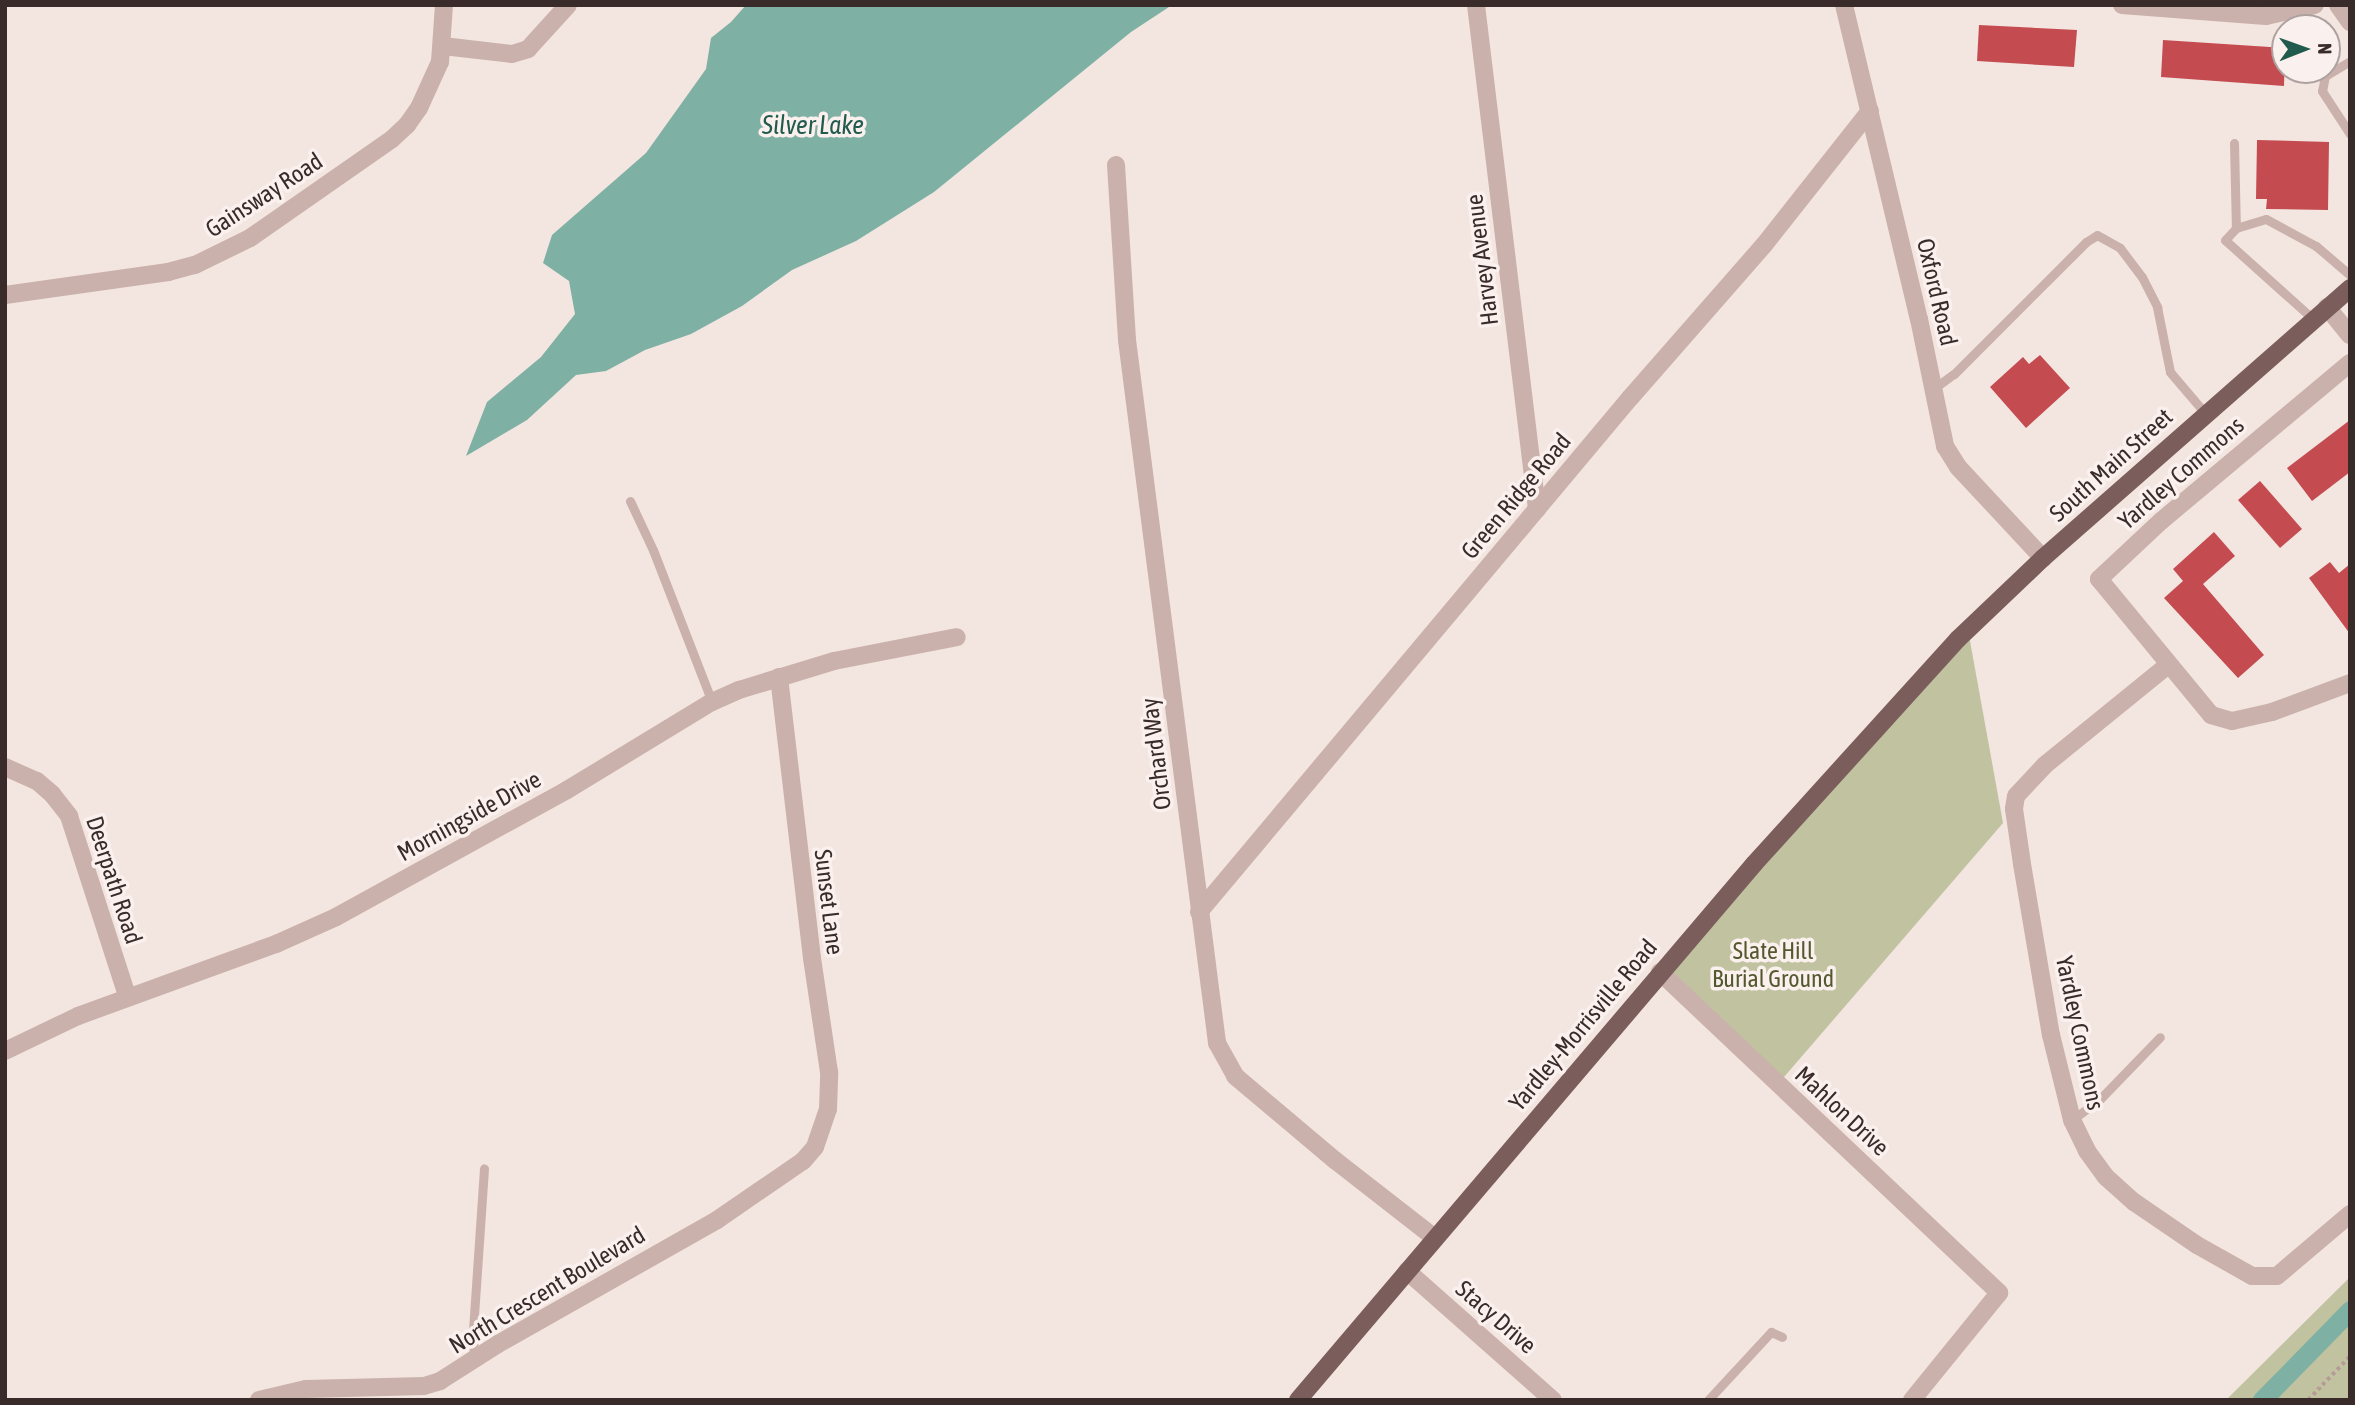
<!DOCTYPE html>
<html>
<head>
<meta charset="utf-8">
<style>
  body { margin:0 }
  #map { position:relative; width:2355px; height:1405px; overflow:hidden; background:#f3e5e0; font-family:"Asap Condensed",sans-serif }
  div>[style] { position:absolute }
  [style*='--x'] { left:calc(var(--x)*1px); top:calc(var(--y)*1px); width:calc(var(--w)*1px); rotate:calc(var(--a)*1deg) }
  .green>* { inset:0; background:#c0c2a0 }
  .water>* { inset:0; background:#7fb0a4 }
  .canal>* { height:19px; margin:-9.5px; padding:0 9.5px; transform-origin:9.5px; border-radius:9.5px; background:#7fb0a4 }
  .building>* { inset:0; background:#c44c51 }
  .path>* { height:3.5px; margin-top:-1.75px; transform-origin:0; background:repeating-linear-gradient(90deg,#b79b96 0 3.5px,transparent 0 7px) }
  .service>* { height:9px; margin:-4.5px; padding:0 4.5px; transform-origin:4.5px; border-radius:4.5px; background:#cbb1ab }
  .minor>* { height:18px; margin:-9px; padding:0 9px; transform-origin:9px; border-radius:9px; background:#cbb1ab }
  .primary>* { height:18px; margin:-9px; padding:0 9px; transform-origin:9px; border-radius:9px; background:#7b5e5c }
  span { translate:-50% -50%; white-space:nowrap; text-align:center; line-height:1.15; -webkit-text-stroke:7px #faf0ed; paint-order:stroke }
  .street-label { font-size:24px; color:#392b2a }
  .park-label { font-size:24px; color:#54582e }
  .water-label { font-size:26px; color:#205b4e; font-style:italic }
  .frame { position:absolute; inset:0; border:7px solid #392b2a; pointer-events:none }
  .north { position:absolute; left:2271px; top:14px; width:70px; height:70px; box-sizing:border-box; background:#faf0ed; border:2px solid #ada19f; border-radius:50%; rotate:89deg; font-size:19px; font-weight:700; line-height:28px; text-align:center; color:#392b2a }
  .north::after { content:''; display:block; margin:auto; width:24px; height:32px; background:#205b4e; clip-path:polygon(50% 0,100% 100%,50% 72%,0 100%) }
</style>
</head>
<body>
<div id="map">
  <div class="green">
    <div style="clip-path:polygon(1968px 630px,2003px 823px,1778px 1084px,1660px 972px)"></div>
    <div style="clip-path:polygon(2350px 1277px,2350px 1400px,2226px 1400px,2339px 1288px)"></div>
  </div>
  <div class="water">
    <div style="clip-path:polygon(746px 5px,1172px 5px,1131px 32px,934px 192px,856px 241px,792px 270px,742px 306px,691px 334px,645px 350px,606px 371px,576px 375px,527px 420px,466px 456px,487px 402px,541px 357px,575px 314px,569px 281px,543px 263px,552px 235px,646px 153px,706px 69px,711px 38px,731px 22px)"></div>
  </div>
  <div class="canal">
    <div style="--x:2262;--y:1400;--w:126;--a:-45.6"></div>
  </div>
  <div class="building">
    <div style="clip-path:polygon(1979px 25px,2077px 30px,2074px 67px,1977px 61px)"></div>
    <div style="clip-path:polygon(2163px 40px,2285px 48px,2284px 86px,2161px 77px)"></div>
    <div style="clip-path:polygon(2257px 140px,2329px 142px,2328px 210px,2266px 209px,2267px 199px,2256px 199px)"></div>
    <div style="clip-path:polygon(2040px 355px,2070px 388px,2026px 428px,1990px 387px,2023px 357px,2029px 364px)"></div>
    <div style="clip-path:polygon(2350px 420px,2350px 472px,2312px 501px,2287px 468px)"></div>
    <div style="clip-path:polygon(2260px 481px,2302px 529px,2280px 548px,2238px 500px)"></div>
    <div style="clip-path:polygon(2214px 532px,2235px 556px,2203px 584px,2264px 655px,2238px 678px,2164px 598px,2183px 581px,2173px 569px)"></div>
    <div style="clip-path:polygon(2330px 562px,2339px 573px,2350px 564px,2350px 634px,2309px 578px)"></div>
  </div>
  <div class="path">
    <div style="--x:2308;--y:1400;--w:61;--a:-46.3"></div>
  </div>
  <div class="service">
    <div style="--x:2350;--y:61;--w:29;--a:149"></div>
    <div style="--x:2325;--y:76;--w:15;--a:101"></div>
    <div style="--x:2322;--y:91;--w:51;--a:56.9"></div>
    <div style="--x:2234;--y:143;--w:85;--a:88.7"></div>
    <div style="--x:2313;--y:319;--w:118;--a:-138.1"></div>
    <div style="--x:2225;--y:240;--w:16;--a:-47"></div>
    <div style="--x:2236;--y:228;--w:31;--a:-17"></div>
    <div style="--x:2266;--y:219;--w:57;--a:28.4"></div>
    <div style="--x:2316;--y:246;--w:45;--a:40.5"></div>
    <div style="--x:1933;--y:389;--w:26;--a:-36"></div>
    <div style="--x:1954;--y:374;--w:187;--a:-45"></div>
    <div style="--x:2086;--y:242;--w:13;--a:-32"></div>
    <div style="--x:2097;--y:235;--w:26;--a:29"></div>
    <div style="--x:2120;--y:248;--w:36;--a:53"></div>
    <div style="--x:2142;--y:277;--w:34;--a:63"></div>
    <div style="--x:2157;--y:307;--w:66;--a:78.7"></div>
    <div style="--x:2170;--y:372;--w:54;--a:49.5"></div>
    <div style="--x:630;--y:501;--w:54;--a:64.9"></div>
    <div style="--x:653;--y:550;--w:163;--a:68.8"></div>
    <div style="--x:2072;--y:1120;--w:35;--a:-37"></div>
    <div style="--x:2100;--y:1099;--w:86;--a:-45.9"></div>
    <div style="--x:474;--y:1359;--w:29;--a:-92"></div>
    <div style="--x:473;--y:1330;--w:162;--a:-86.1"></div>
    <div style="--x:1708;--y:1400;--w:93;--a:-47.2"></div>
    <div style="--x:1771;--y:1332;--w:12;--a:24"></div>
  </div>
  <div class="minor">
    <div style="--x:1476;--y:5;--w:508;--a:83.1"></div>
    <div style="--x:1844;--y:5;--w:323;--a:76.6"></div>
    <div style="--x:1919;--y:319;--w:130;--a:78.4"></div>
    <div style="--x:1945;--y:446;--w:25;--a:58"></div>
    <div style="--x:1958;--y:467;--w:125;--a:47"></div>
    <div style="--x:2122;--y:5;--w:144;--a:4.4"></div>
    <div style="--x:2266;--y:16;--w:50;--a:-12.7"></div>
    <div style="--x:2338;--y:5;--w:21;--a:55"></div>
    <div style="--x:443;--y:46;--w:69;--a:6.6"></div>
    <div style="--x:512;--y:54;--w:17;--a:-17"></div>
    <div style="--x:528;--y:49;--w:59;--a:-47.7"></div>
    <div style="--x:1116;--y:165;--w:175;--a:86.4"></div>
    <div style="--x:1127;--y:340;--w:709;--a:82.7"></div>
    <div style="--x:1217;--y:1043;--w:38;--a:61"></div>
    <div style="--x:1235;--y:1076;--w:132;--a:40.1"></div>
    <div style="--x:1336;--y:1161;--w:125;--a:37.9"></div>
    <div style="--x:5;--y:295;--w:165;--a:-8"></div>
    <div style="--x:168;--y:272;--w:28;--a:-15"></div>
    <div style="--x:195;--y:265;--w:61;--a:-26.1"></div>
    <div style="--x:250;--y:238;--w:173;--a:-34.9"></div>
    <div style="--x:392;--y:139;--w:21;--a:-43"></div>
    <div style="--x:407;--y:125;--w:21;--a:-55"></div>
    <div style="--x:419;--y:108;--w:51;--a:-65.5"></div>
    <div style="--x:440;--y:62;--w:57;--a:-86"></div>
    <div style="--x:2327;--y:307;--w:36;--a:51"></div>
    <div style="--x:2350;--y:363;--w:246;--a:140.1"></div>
    <div style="--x:2161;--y:521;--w:85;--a:136.9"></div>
    <div style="--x:2099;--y:579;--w:176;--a:50.5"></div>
    <div style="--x:2211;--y:715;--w:22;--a:16"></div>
    <div style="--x:2232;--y:721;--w:41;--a:-12.7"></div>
    <div style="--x:2272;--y:712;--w:83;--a:-20.4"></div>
    <div style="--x:2168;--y:665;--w:159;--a:140.9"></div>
    <div style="--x:2045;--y:765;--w:42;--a:133.1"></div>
    <div style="--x:2016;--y:796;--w:13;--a:99"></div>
    <div style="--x:2014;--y:809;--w:56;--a:81.7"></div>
    <div style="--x:2022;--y:864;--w:173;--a:80.4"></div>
    <div style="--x:2051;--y:1035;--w:88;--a:76.1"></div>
    <div style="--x:2072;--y:1120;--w:34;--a:64"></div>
    <div style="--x:2087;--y:1151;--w:32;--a:54"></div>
    <div style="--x:2106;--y:1177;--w:38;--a:42"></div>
    <div style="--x:2134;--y:1202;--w:76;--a:34.3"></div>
    <div style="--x:2197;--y:1245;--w:63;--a:29.4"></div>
    <div style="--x:2252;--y:1276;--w:25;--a:0"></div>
    <div style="--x:2277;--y:1276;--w:96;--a:-40.3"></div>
    <div style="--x:5;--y:767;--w:35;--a:24"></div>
    <div style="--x:37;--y:781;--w:20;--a:41"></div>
    <div style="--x:52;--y:794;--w:28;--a:52"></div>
    <div style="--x:69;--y:816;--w:189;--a:72.1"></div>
    <div style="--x:1199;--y:912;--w:671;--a:-50.02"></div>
    <div style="--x:1630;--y:398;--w:203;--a:-48.8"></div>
    <div style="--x:1764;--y:245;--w:171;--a:-51.7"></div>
    <div style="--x:1660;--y:972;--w:467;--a:43.4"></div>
    <div style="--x:1999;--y:1293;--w:138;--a:129.1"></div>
    <div style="--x:5;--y:1051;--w:81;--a:-25.6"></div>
    <div style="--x:78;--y:1016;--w:211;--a:-20"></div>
    <div style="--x:276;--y:944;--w:66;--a:-24.2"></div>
    <div style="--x:336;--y:917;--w:264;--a:-28.8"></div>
    <div style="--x:567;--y:790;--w:170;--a:-31.3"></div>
    <div style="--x:712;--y:702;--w:30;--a:-24"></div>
    <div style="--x:739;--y:690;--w:99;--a:-17"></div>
    <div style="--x:834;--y:661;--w:125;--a:-11"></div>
    <div style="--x:1407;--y:1271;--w:195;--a:41.5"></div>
    <div style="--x:259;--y:1400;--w:48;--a:-13.2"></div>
    <div style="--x:306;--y:1389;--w:118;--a:-1.5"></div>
    <div style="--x:424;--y:1386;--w:17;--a:-17"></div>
    <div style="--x:440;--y:1381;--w:69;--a:-32.5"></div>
    <div style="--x:498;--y:1344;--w:252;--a:-29.5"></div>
    <div style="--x:717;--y:1220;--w:104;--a:-34.5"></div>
    <div style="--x:803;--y:1161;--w:18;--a:-49"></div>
    <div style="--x:815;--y:1147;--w:40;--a:-71.1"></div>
    <div style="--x:828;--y:1109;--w:37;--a:-88"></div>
    <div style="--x:829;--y:1072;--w:115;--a:-98.5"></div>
    <div style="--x:812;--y:958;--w:283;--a:-96.7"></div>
  </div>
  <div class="primary">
    <div style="--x:1298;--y:1400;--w:704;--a:-49.61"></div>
    <div style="--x:1754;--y:864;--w:304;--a:-47.8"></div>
    <div style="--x:1958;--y:639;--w:117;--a:-43.6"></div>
    <div style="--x:2043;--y:558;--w:409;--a:-41.3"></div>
  </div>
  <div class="street-label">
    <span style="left:264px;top:195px;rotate:-33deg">Gainsway Road</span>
    <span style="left:1482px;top:260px;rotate:-97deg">Harvey Avenue</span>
    <span style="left:1937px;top:292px;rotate:77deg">Oxford Road</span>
    <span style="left:2111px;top:465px;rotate:-42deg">South Main Street</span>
    <span style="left:2181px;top:473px;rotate:-41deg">Yardley Commons</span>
    <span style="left:1516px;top:496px;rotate:-50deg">Green Ridge Road</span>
    <span style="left:1156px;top:754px;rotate:-97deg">Orchard Way</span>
    <span style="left:469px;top:816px;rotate:-29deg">Morningside Drive</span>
    <span style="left:114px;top:880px;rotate:72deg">Deerpath Road</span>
    <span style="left:829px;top:902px;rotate:83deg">Sunset Lane</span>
    <span style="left:1583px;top:1025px;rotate:-50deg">Yardley-Morrisville Road</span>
    <span style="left:2080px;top:1033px;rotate:78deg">Yardley Commons</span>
    <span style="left:1842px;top:1111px;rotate:43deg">Mahlon Drive</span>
    <span style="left:547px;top:1290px;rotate:-31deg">North Crescent Boulevard</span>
    <span style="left:1496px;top:1317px;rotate:41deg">Stacy Drive</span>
  </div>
  <div class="park-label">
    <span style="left:1773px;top:965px">Slate Hill<br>Burial Ground</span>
  </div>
  <div class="water-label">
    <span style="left:813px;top:126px">Silver Lake</span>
  </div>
  <div class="frame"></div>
  <div class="north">N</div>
</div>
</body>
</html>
